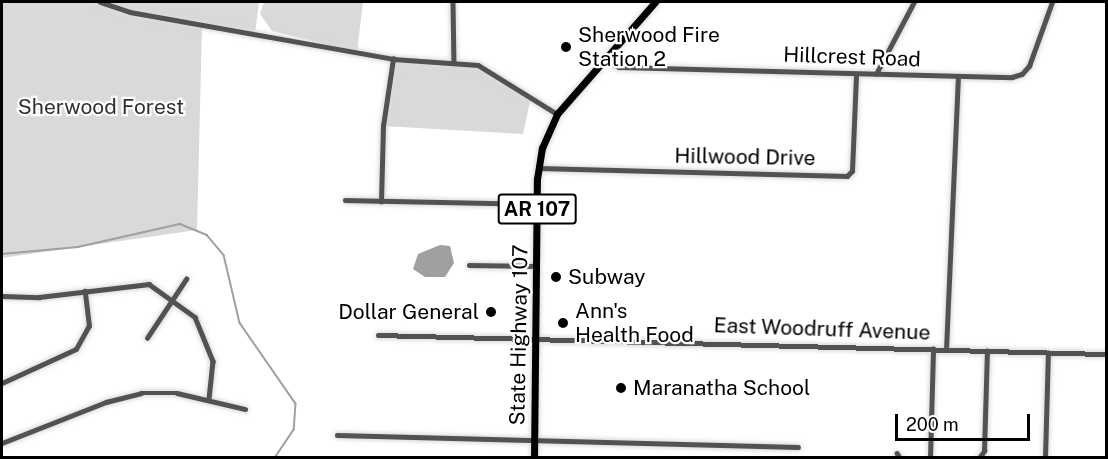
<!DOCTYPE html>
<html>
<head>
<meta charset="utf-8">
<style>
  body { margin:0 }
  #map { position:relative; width:1108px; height:459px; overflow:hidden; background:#fff; font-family:"Public Sans",sans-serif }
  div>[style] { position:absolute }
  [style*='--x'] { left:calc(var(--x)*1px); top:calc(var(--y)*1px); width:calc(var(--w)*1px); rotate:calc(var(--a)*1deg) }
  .green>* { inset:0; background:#d9d9d9 }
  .water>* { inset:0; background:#a0a0a0 }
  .stream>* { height:1.5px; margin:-0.75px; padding:0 0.75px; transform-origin:0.75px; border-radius:0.75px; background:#a0a0a0 }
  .roads { filter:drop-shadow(0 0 2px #dbdbdb) drop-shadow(0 0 2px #dbdbdb) }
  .street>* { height:4.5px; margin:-2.25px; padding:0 2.25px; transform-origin:2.25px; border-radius:2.25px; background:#525252 }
  .primary>* { height:7px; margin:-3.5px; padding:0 3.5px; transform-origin:3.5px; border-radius:3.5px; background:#000 }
  .dots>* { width:16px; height:16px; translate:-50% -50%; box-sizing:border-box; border:3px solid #fff; border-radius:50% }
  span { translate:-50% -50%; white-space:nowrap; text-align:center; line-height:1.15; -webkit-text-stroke:4.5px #fff; paint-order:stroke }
  .shield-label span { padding:2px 4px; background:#fff; border:2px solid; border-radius:4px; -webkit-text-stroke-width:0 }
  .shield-label { font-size:20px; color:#000; font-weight:700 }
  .poi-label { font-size:21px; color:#000 }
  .left { translate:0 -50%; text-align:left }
  .right { translate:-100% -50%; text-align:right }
  .street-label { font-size:21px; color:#000 }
  .park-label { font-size:21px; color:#303030 }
  .frame { position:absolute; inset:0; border:3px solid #000; pointer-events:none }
  .scale { position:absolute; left:895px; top:414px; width:135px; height:27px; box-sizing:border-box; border:3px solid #000; border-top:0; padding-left:8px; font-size:18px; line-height:21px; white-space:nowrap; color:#000; -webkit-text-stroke:4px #fff; paint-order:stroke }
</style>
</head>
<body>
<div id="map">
  <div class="green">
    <div style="clip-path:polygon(2px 2px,259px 2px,255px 34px,202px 25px,197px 230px,2px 258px)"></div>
    <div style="clip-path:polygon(264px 2px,363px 2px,357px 52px,272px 31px,260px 14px)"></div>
    <div style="clip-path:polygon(393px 59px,484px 67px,495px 72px,531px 97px,523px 134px,383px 126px)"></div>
  </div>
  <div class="water">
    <div style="clip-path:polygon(440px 245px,450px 246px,454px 263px,445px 277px,425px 277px,413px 269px,418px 254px)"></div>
  </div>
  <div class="stream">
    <div style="--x:2;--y:254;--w:76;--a:-5.3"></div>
    <div style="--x:78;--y:247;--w:105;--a:-12.7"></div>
    <div style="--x:180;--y:224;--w:29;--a:22"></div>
    <div style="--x:207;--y:235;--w:26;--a:50"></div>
    <div style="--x:224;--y:255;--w:70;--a:76.8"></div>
    <div style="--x:240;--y:323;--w:98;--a:55.3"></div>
    <div style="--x:296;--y:404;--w:26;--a:94"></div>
    <div style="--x:294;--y:430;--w:34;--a:124"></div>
  </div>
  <div class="roads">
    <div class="street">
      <div style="--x:100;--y:2;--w:32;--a:18"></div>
      <div style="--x:130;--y:12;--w:267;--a:10.1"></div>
      <div style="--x:393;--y:59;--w:85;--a:4"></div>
      <div style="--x:478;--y:65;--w:93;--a:31.8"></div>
      <div style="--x:453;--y:2;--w:61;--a:89.1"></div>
      <div style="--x:604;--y:59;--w:17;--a:28"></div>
      <div style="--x:619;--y:67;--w:393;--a:1.5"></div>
      <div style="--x:1012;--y:77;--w:10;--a:-17"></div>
      <div style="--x:1022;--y:74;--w:11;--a:-49"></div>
      <div style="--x:1029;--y:66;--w:68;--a:-70.2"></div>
      <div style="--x:876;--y:74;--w:81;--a:-62.2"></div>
      <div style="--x:538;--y:168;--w:309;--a:1.5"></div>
      <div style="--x:847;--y:176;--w:7;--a:-45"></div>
      <div style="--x:852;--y:171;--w:96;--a:-87.6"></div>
      <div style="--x:345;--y:200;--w:192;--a:1.2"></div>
      <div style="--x:381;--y:202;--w:76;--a:-88.5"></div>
      <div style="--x:383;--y:126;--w:68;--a:-81.5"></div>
      <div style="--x:469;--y:265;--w:67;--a:0.9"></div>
      <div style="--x:2;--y:296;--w:37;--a:2"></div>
      <div style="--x:39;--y:297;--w:111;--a:-6.7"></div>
      <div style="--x:149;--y:284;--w:57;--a:35.7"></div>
      <div style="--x:195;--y:317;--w:48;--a:67.8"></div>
      <div style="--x:213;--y:361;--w:39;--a:96"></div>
      <div style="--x:378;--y:335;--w:728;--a:1.5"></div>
      <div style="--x:147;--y:338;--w:71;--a:-56.5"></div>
      <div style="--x:946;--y:350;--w:273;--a:-87.5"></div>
      <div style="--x:2;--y:383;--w:81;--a:-24.7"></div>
      <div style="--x:76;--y:349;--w:26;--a:-61"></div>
      <div style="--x:89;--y:326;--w:35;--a:-97"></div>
      <div style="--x:337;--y:435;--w:461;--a:1.5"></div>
      <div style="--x:2;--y:443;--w:112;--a:-21.5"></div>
      <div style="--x:106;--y:402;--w:36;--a:-14"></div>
      <div style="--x:141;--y:393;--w:36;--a:0"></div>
      <div style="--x:177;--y:393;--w:70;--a:13.2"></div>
      <div style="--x:897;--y:453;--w:6;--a:59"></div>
      <div style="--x:930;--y:458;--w:109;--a:-88.4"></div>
      <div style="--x:979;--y:458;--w:9;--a:-54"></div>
      <div style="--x:984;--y:451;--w:100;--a:-88.3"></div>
      <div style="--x:1045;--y:458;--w:105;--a:-88.4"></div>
    </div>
    <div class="primary">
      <div style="--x:534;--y:458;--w:279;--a:-89.4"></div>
      <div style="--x:537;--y:179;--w:31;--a:-81"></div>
      <div style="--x:542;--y:148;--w:37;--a:-66"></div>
      <div style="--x:557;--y:114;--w:149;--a:-48.8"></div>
    </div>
  </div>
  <div class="dots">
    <div style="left:566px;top:47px;background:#000"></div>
    <div style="left:556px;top:277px;background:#000"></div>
    <div style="left:491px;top:312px;background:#000"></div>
    <div style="left:563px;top:323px;background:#000"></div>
    <div style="left:621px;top:388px;background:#000"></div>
  </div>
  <div class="shield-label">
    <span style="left:537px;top:209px">AR 107</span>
  </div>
  <div class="poi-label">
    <span class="left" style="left:578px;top:47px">Sherwood Fire<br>Station 2</span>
    <span class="left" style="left:568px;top:277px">Subway</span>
    <span class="left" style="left:575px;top:323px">Ann's<br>Health Food</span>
    <span class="right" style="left:479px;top:312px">Dollar General</span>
    <span class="left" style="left:633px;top:388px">Maranatha School</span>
  </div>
  <div class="street-label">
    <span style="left:852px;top:57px;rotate:2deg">Hillcrest Road</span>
    <span style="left:745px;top:157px;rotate:1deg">Hillwood Drive</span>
    <span style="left:822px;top:329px;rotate:2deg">East Woodruff Avenue</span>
    <span style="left:519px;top:335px;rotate:-89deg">State Highway 107</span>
  </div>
  <div class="park-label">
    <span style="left:101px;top:107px">Sherwood Forest</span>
  </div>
  <div class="frame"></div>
  <div class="scale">200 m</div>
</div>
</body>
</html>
